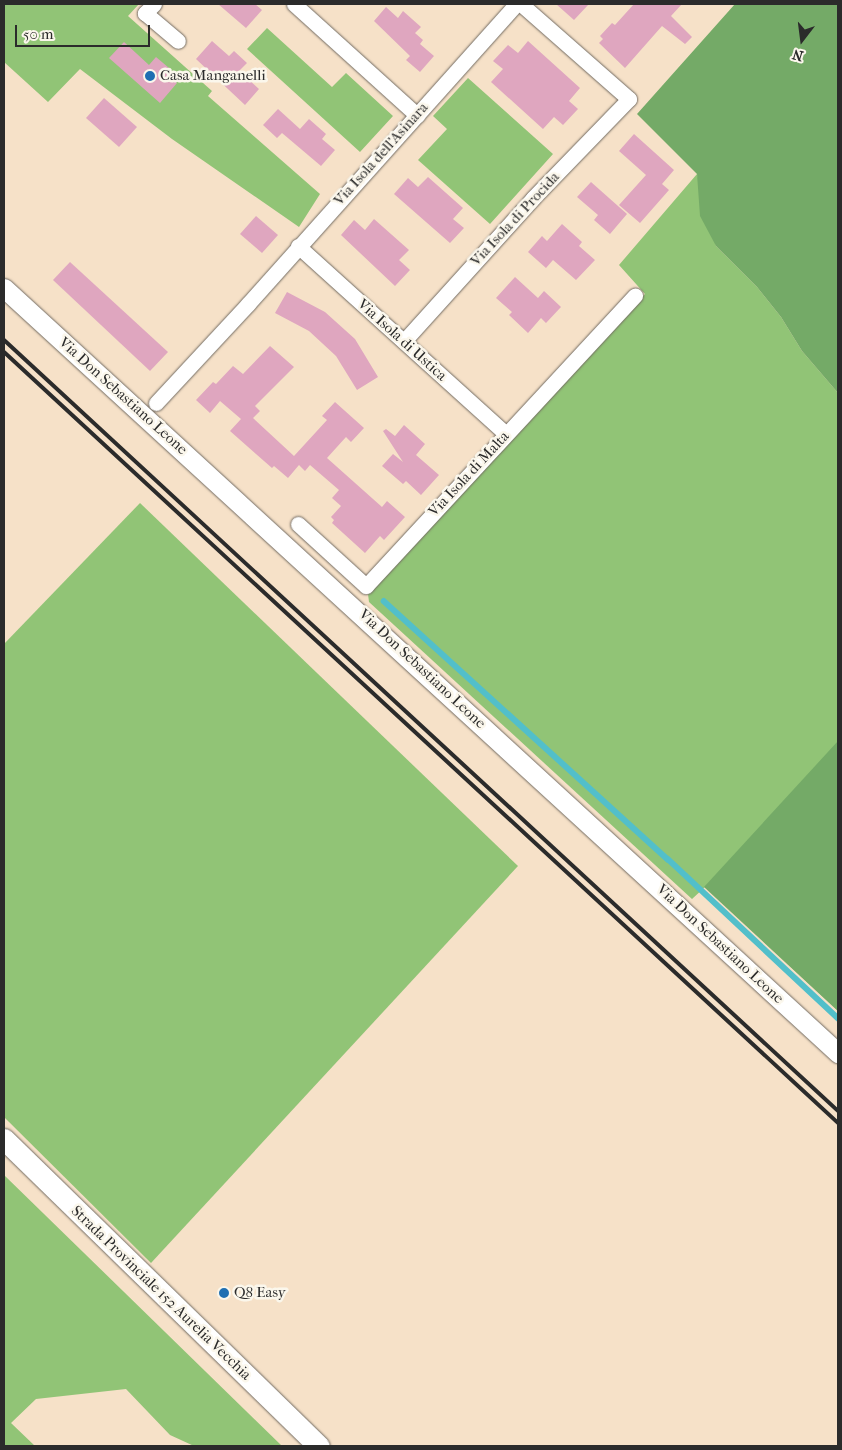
<!DOCTYPE html>
<html>
<head>
<meta charset="utf-8">
<style>
  body { margin:0 }
  #map { position:relative; width:842px; height:1450px; overflow:hidden; background:#f6e1c8; font-family:"IM FELL French Canon",serif }
  div>[style] { position:absolute }
  [style*='--x'] { left:calc(var(--x)*1px); top:calc(var(--y)*1px); width:calc(var(--w)*1px); rotate:calc(var(--a)*1deg) }
  .green>* { inset:0; background:#91c476 }
  .forest>* { inset:0; background:#74aa67 }
  .stream>* { height:5.5px; margin:-2.75px; padding:0 2.75px; transform-origin:2.75px; border-radius:2.75px; background:#52bfca }
  .building>* { inset:0; background:#dfa6bf }
  .roads { filter:drop-shadow(0 0 1px #726b62) drop-shadow(0 0 1px #726b62) }
  .minor>* { height:15px; margin:-7.5px; padding:0 7.5px; transform-origin:7.5px; border-radius:7.5px; background:#fff }
  .tertiary>* { height:19px; margin:-9.5px; padding:0 9.5px; transform-origin:9.5px; border-radius:9.5px; background:#fff }
  .secondary>* { height:21px; margin:-10.5px; padding:0 10.5px; transform-origin:10.5px; border-radius:10.5px; background:#fff }
  .rail>* { height:4px; margin:-2px; padding:0 2px; transform-origin:2px; border-radius:2px; background:#2b2b2b }
  .dots>* { width:14px; height:14px; translate:-50% -50%; box-sizing:border-box; border:2px solid #fbf7ec; border-radius:50% }
  span { translate:-50% -50%; white-space:nowrap; text-align:center; line-height:1.15; -webkit-text-stroke:5px #fbf7ec; paint-order:stroke }
  .poi-label { font-size:15px; color:#2b2b2b }
  .left { translate:0 -50%; text-align:left }
  .street-label { font-size:15px; color:#2b2b2b }
  .frame { position:absolute; inset:0; border:5px solid #2b2b2b; pointer-events:none }
  .north { position:absolute; left:777px; top:15px; width:50px; height:50px; -webkit-text-stroke:4px #fbf7ec; paint-order:stroke; rotate:195deg; font-size:14px; font-weight:700; line-height:20px; text-align:center; color:#2b2b2b }
  .north::after { content:''; display:block; margin:auto; width:18px; height:22px; background:#2b2b2b; clip-path:polygon(50% 0,100% 100%,50% 72%,0 100%) }
  .scale { position:absolute; left:15px; top:25px; width:135px; height:22px; box-sizing:border-box; border:2px solid #2b2b2b; border-top:0; padding-left:6px; font-size:15px; line-height:18px; white-space:nowrap; color:#2b2b2b; -webkit-text-stroke:4px #fbf7ec; paint-order:stroke }
</style>
</head>
<body>
<div id="map">
  <div class="green">
    <div style="clip-path:polygon(4px 4px,139px 4px,128px 16px,212px 91px,208px 96px,320px 194px,299px 227px,172px 139px,80px 69px,48px 102px,4px 62px)"></div>
    <div style="clip-path:polygon(267px 28px,332px 87px,346px 73px,393px 116px,360px 152px,247px 49px)"></div>
    <div style="clip-path:polygon(468px 78px,553px 154px,490px 224px,418px 160px,447px 129px,433px 116px)"></div>
    <div style="clip-path:polygon(697px 174px,716px 246px,757px 287px,781px 317px,802px 351px,838px 393px,838px 1011px,705px 887px,692px 899px,369px 602px,368px 594px,645px 294px,619px 265px)"></div>
    <div style="clip-path:polygon(140px 503px,518px 866px,151px 1263px,4px 1117px,4px 644px)"></div>
    <div style="clip-path:polygon(4px 1175px,282px 1446px,194px 1446px,170px 1435px,126px 1389px,36px 1399px,11px 1423px,35px 1446px,4px 1446px)"></div>
  </div>
  <div class="forest">
    <div style="clip-path:polygon(735px 4px,838px 4px,838px 393px,802px 351px,781px 317px,757px 287px,716px 246px,700px 216px,697px 174px,637px 114px)"></div>
    <div style="clip-path:polygon(838px 741px,838px 1011px,704px 887px)"></div>
  </div>
  <div class="stream">
    <div style="--x:384;--y:601;--w:384;--a:42.3"></div>
    <div style="--x:668;--y:859;--w:233;--a:43.1"></div>
  </div>
  <div class="building">
    <div style="clip-path:polygon(218px 4px,255px 4px,262px 10px,246px 28px)"></div>
    <div style="clip-path:polygon(556px 4px,589px 4px,574px 20px)"></div>
    <div style="clip-path:polygon(634px 4px,682px 4px,671px 16px,692px 37px,685px 44px,662px 26px,625px 68px,599px 43px,603px 39px,600px 36px,612px 23px,615px 25px)"></div>
    <div style="clip-path:polygon(386px 7px,398px 18px,403px 11px,421px 27px,415px 33px,423px 40px,420px 44px,434px 56px,420px 72px,406px 60px,410px 56px,374px 21px)"></div>
    <div style="clip-path:polygon(212px 41px,229px 56px,234px 51px,247px 63px,239px 71px,259px 89px,245px 105px,196px 59px)"></div>
    <div style="clip-path:polygon(528px 41px,580px 88px,569px 101px,578px 109px,563px 125px,554px 117px,543px 129px,491px 82px,503px 69px,493px 61px,508px 45px,518px 53px)"></div>
    <div style="clip-path:polygon(124px 42px,149px 65px,156px 57px,169px 68px,165px 72px,177px 83px,160px 103px,109px 58px)"></div>
    <div style="clip-path:polygon(104px 98px,137px 127px,119px 147px,86px 118px)"></div>
    <div style="clip-path:polygon(278px 109px,300px 129px,309px 119px,326px 134px,322px 139px,335px 150px,321px 166px,282px 133px,277px 138px,263px 125px)"></div>
    <div style="clip-path:polygon(634px 134px,674px 170px,662px 184px,669px 190px,640px 223px,619px 205px,646px 175px,619px 151px)"></div>
    <div style="clip-path:polygon(428px 177px,463px 208px,453px 219px,464px 228px,450px 243px,394px 194px,408px 178px,418px 187px)"></div>
    <div style="clip-path:polygon(591px 182px,627px 214px,610px 234px,594px 220px,598px 215px,577px 197px)"></div>
    <div style="clip-path:polygon(256px 216px,278px 235px,262px 253px,240px 234px)"></div>
    <div style="clip-path:polygon(374px 219px,409px 250px,399px 260px,410px 270px,395px 286px,341px 235px,354px 220px,365px 230px)"></div>
    <div style="clip-path:polygon(562px 224px,582px 242px,579px 246px,595px 260px,576px 280px,553px 260px,546px 268px,528px 252px,542px 236px,547px 241px)"></div>
    <div style="clip-path:polygon(70px 262px,168px 352px,150px 371px,53px 280px)"></div>
    <div style="clip-path:polygon(515px 277px,538px 298px,544px 291px,561px 307px,546px 323px,541px 318px,528px 333px,509px 315px,512px 312px,496px 298px)"></div>
    <div style="clip-path:polygon(287px 292px,325px 312px,355px 339px,378px 377px,357px 390px,336px 356px,309px 331px,275px 313px)"></div>
    <div style="clip-path:polygon(270px 346px,294px 367px,255px 406px,260px 411px,253px 418px,294px 456px,327px 420px,322px 416px,335px 402px,364px 428px,351px 442px,346px 437px,327px 458px,382px 507px,387px 501px,405px 517px,384px 540px,380px 536px,365px 553px,332px 523px,334px 520px,331px 517px,341px 506px,332px 498px,339px 490px,310px 465px,305px 471px,299px 465px,288px 478px,274px 466px,272px 468px,230px 431px,241px 419px,220px 401px,210px 413px,196px 400px,213px 382px,216px 384px,233px 366px,243px 374px)"></div>
    <div style="clip-path:polygon(404px 425px,425px 444px,416px 455px,439px 475px,421px 495px,406px 481px,403px 484px,382px 466px,393px 454px,403px 462px,383px 431px,386px 429px,395px 436px)"></div>
  </div>
  <div class="roads">
    <div class="minor">
      <div style="--x:154;--y:4;--w:13;--a:135"></div>
      <div style="--x:145;--y:13;--w:43;--a:40.3"></div>
      <div style="--x:294;--y:4;--w:166;--a:42.1"></div>
      <div style="--x:298;--y:246;--w:280;--a:42.1"></div>
      <div style="--x:404;--y:341;--w:193;--a:-47.9"></div>
      <div style="--x:533;--y:198;--w:138;--a:-45.9"></div>
      <div style="--x:629;--y:99;--w:144;--a:-138.7"></div>
      <div style="--x:156;--y:403;--w:135;--a:-47.1"></div>
      <div style="--x:248;--y:304;--w:402;--a:-48.2"></div>
      <div style="--x:298;--y:524;--w:92;--a:42.4"></div>
      <div style="--x:366;--y:586;--w:396;--a:-47.2"></div>
    </div>
    <div class="tertiary">
      <div style="--x:4;--y:288;--w:1132;--a:42.53"></div>
    </div>
    <div class="secondary">
      <div style="--x:4;--y:1139;--w:440;--a:44.3"></div>
    </div>
  </div>
  <div class="rail">
    <div style="--x:4;--y:340;--w:1136;--a:42.75"></div>
    <div style="--x:4;--y:352;--w:1136;--a:42.75"></div>
  </div>
  <div class="dots">
    <div style="left:150px;top:76px;background:#1f6fb2"></div>
    <div style="left:224px;top:1293px;background:#1f6fb2"></div>
  </div>
  <div class="poi-label">
    <span class="left" style="left:160px;top:76px">Casa Manganelli</span>
    <span class="left" style="left:234px;top:1293px">Q8 Easy</span>
  </div>
  <div class="street-label">
    <span style="left:381px;top:154px;rotate:-48deg">Via Isola dell'Asinara</span>
    <span style="left:515px;top:219px;rotate:-47deg">Via Isola di Procida</span>
    <span style="left:402px;top:340px;rotate:42deg">Via Isola di Ustica</span>
    <span style="left:123px;top:396px;rotate:42deg">Via Don Sebastiano Leone</span>
    <span style="left:469px;top:474px;rotate:-47deg">Via Isola di Malta</span>
    <span style="left:422px;top:669px;rotate:43deg">Via Don Sebastiano Leone</span>
    <span style="left:720px;top:944px;rotate:43deg">Via Don Sebastiano Leone</span>
    <span style="left:161px;top:1293px;rotate:44deg">Strada Provinciale 152 Aurelia Vecchia</span>
  </div>
  <div class="frame"></div>
  <div class="north">N</div>
  <div class="scale">50 m</div>
</div>
</body>
</html>
